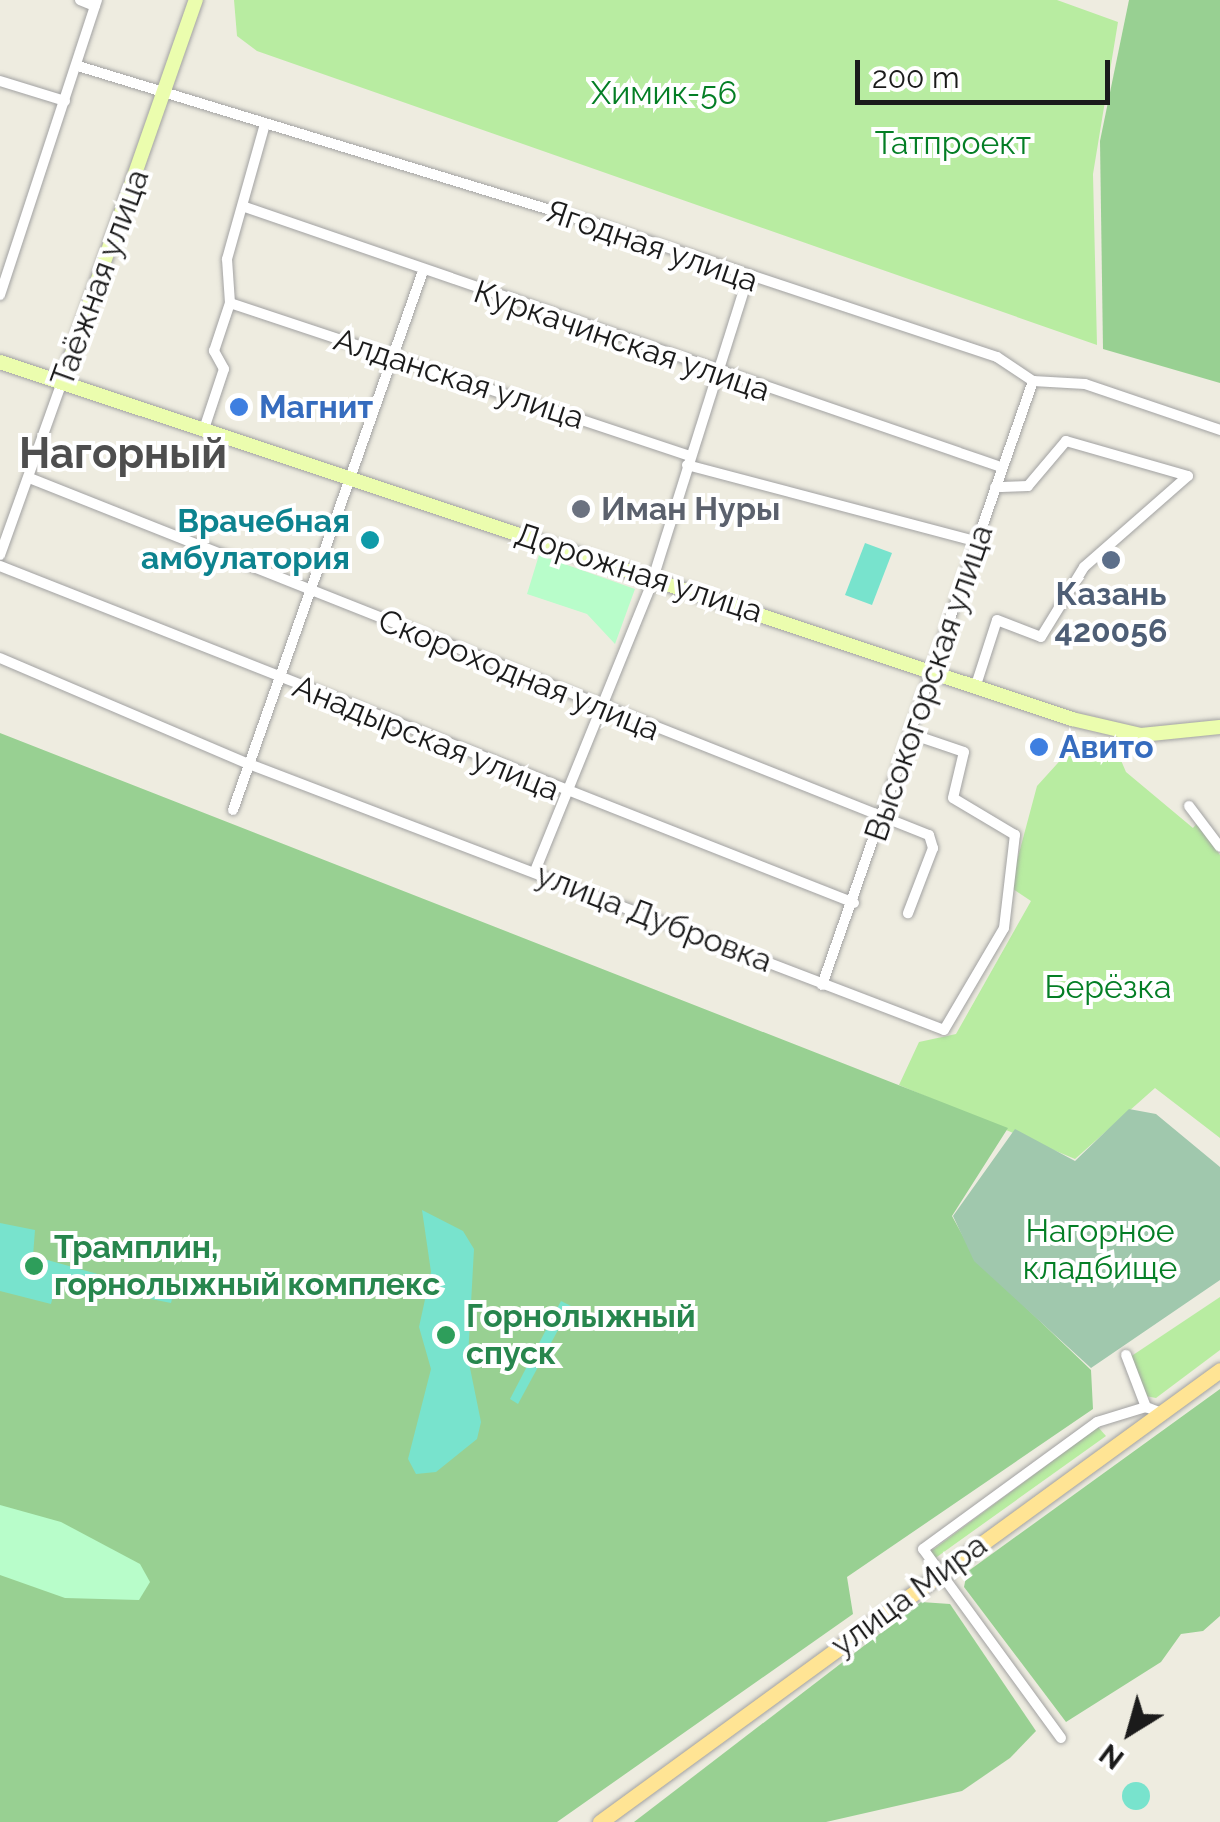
<!DOCTYPE html>
<html>
<head>
<meta charset="utf-8">
<style>
  body { margin:0 }
  #map { position:relative; width:1220px; height:1822px; overflow:hidden; background:#eeece0; font-family:Raleway,sans-serif }
  div>[style] { position:absolute }
  [style*='--x'] { left:calc(var(--x)*1px); top:calc(var(--y)*1px); width:calc(var(--w)*1px); rotate:calc(var(--a)*1deg) }
  .grass>* { inset:0; background:#b8eca1 }
  .forest>* { inset:0; background:#98d092 }
  .cemetery>* { inset:0; background:#a0c8ad }
  .park>* { inset:0; background:#b8fdca }
  .pitch>* { inset:0; background:#78e3cd }
  .round { border-radius:50% }
  .roads { filter:drop-shadow(0 0 2px #a2a2a2) drop-shadow(0 0 2px #a2a2a2) }
  .street>* { height:10px; margin:-5px; padding:0 5px; transform-origin:5px; border-radius:5px; background:#fff }
  .secondary>* { height:14px; margin:-7px; padding:0 7px; transform-origin:7px; border-radius:7px; background:#ebfdae }
  .primary>* { height:15px; margin:-7.5px; padding:0 7.5px; transform-origin:7.5px; border-radius:7.5px; background:#ffe494 }
  .dots>* { width:28px; height:28px; translate:-50% -50%; box-sizing:border-box; border:5px solid #fff; border-radius:50% }
  span { translate:-50% -50%; white-space:nowrap; text-align:center; line-height:1.15; -webkit-text-stroke:8px #fff; paint-order:stroke }
  .park-label { font-size:32px; color:#047e25 }
  .street-label { font-size:32px; color:#1b1b1b }
  .shop-label { font-size:32px; color:#366cbe; font-weight:700 }
  .left { translate:0 -50%; text-align:left }
  .worship-label { font-size:32px; color:#5b616d; font-weight:700 }
  .culture-label { font-size:32px; color:#0d838f; font-weight:700 }
  .right { translate:-100% -50%; text-align:right }
  .service-label { font-size:32px; color:#4e5e75; font-weight:700 }
  .leisure-label { font-size:32px; color:#27864d; font-weight:700 }
  .district-label { font-size:42px; color:#4e4e4e; font-weight:700 }
  .north { position:absolute; left:1080px; top:1682px; width:100px; height:100px; -webkit-text-stroke:8px #fff; paint-order:stroke; rotate:217deg; font-size:28px; font-weight:700; line-height:40px; text-align:center; color:#1b1b1b }
  .north::after { content:''; display:block; margin:auto; width:35px; height:45px; background:#1b1b1b; clip-path:polygon(50% 0,100% 100%,50% 72%,0 100%) }
  .scale { position:absolute; left:855px; top:60px; width:255px; height:45px; box-sizing:border-box; border:5px solid #1b1b1b; border-top:0; padding-left:12px; font-size:30px; line-height:35px; white-space:nowrap; color:#1b1b1b; -webkit-text-stroke:8px #fff; paint-order:stroke }
</style>
</head>
<body>
<div id="map">
  <div class="grass">
    <div style="clip-path:polygon(234px 0,1057px 0,1118px 22px,1093px 174px,1097px 345px,257px 51px,237px 36px)"></div>
    <div style="clip-path:polygon(1076px 743px,1117px 751px,1126px 772px,1193px 828px,1198px 822px,1220px 855px,1220px 1138px,1155px 1088px,1075px 1159px,899px 1085px,919px 1042px,956px 1034px,1031px 901px,1010px 887px,1037px 786px)"></div>
    <div style="clip-path:polygon(1220px 1297px,1220px 1350px,1156px 1398px,1140px 1395px,1127px 1359px)"></div>
    <div style="clip-path:polygon(1098px 1427px,1106px 1436px,934px 1559px,930px 1552px)"></div>
  </div>
  <div class="forest">
    <div style="clip-path:polygon(1129px 0,1220px 0,1220px 383px,1103px 349px,1100px 141px)"></div>
    <div style="clip-path:polygon(0 733px,1008px 1128px,952px 1216px,976px 1260px,1091px 1370px,1093px 1409px,847px 1577px,853px 1614px,557px 1822px,0 1822px)"></div>
    <div style="clip-path:polygon(1220px 1389px,1220px 1616px,1203px 1631px,1181px 1634px,1161px 1662px,1066px 1722px,964px 1587px,967px 1572px)"></div>
    <div style="clip-path:polygon(921px 1602px,950px 1604px,1036px 1731px,1010px 1758px,962px 1791px,826px 1822px,634px 1822px)"></div>
  </div>
  <div class="cemetery">
    <div style="clip-path:polygon(1129px 1109px,1156px 1114px,1220px 1167px,1220px 1280px,1091px 1368px,974px 1261px,953px 1216px,1015px 1129px,1075px 1161px)"></div>
  </div>
  <div class="park">
    <div style="clip-path:polygon(539px 555px,635px 589px,615px 644px,587px 614px,527px 594px)"></div>
    <div style="clip-path:polygon(0 1505px,61px 1522px,140px 1564px,150px 1582px,139px 1600px,65px 1598px,0 1575px)"></div>
  </div>
  <div class="pitch">
    <div style="clip-path:polygon(865px 543px,892px 553px,872px 605px,845px 595px)"></div>
    <div style="clip-path:polygon(422px 1210px,463px 1231px,474px 1249px,468px 1358px,481px 1422px,477px 1439px,436px 1472px,416px 1474px,408px 1459px,431px 1369px,419px 1327px,431px 1272px)"></div>
    <div style="clip-path:polygon(0 1223px,35px 1230px,33px 1256px,173px 1295px,171px 1303px,57px 1280px,51px 1304px,0 1291px)"></div>
    <div style="clip-path:polygon(561px 1301px,571px 1306px,518px 1404px,510px 1399px)"></div>
    <div class="round" style="left:1122px;top:1782px;width:28px;height:28px"></div>
  </div>
  <div class="roads">
    <div class="street">
      <div style="--x:80;--y:0;--w:16;--a:22"></div>
      <div style="--x:78;--y:66;--w:549;--a:16.95"></div>
      <div style="--x:603;--y:226;--w:415;--a:18.4"></div>
      <div style="--x:997;--y:357;--w:43;--a:33.7"></div>
      <div style="--x:1033;--y:381;--w:52;--a:3.3"></div>
      <div style="--x:1085;--y:384;--w:143;--a:18.8"></div>
      <div style="--x:0;--y:81;--w:68;--a:17.1"></div>
      <div style="--x:245;--y:207;--w:799;--a:18.98"></div>
      <div style="--x:0;--y:295;--w:311;--a:-71.8"></div>
      <div style="--x:230;--y:303;--w:483;--a:18.4"></div>
      <div style="--x:205;--y:426;--w:60;--a:-71.6"></div>
      <div style="--x:224;--y:369;--w:21;--a:-119"></div>
      <div style="--x:214;--y:351;--w:51;--a:-71.6"></div>
      <div style="--x:230;--y:303;--w:44;--a:-93.9"></div>
      <div style="--x:227;--y:259;--w:137;--a:-74.3"></div>
      <div style="--x:687;--y:465;--w:302;--a:14.8"></div>
      <div style="--x:32;--y:479;--w:965;--a:21.65"></div>
      <div style="--x:929;--y:835;--w:14;--a:73"></div>
      <div style="--x:933;--y:848;--w:70;--a:111"></div>
      <div style="--x:0;--y:555;--w:184;--a:-70.3"></div>
      <div style="--x:0;--y:566;--w:918;--a:21.53"></div>
      <div style="--x:0;--y:658;--w:271;--a:23.1"></div>
      <div style="--x:249;--y:764;--w:744;--a:20.94"></div>
      <div style="--x:944;--y:1030;--w:118;--a:-59.5"></div>
      <div style="--x:1004;--y:928;--w:94;--a:-83.3"></div>
      <div style="--x:1015;--y:835;--w:72;--a:-149.2"></div>
      <div style="--x:953;--y:798;--w:47;--a:-76.6"></div>
      <div style="--x:964;--y:752;--w:56;--a:-161.2"></div>
      <div style="--x:976;--y:685;--w:68;--a:-72.1"></div>
      <div style="--x:997;--y:620;--w:47;--a:21.1"></div>
      <div style="--x:1041;--y:637;--w:82;--a:-58.4"></div>
      <div style="--x:1084;--y:567;--w:138;--a:-41.2"></div>
      <div style="--x:1188;--y:476;--w:127;--a:-164"></div>
      <div style="--x:1066;--y:441;--w:59;--a:130.2"></div>
      <div style="--x:1028;--y:486;--w:33;--a:178"></div>
      <div style="--x:1189;--y:806;--w:51;--a:52.9"></div>
      <div style="--x:233;--y:810;--w:568;--a:-70.58"></div>
      <div style="--x:535;--y:871;--w:305;--a:-67.9"></div>
      <div style="--x:650;--y:588;--w:323;--a:-72.5"></div>
      <div style="--x:822;--y:985;--w:640;--a:-70.74"></div>
      <div style="--x:1126;--y:1355;--w:56;--a:69"></div>
      <div style="--x:1061;--y:1738;--w:234;--a:-126.1"></div>
      <div style="--x:923;--y:1549;--w:215;--a:-36.1"></div>
      <div style="--x:1097;--y:1422;--w:51;--a:-17"></div>
      <div style="--x:1146;--y:1407;--w:17;--a:21"></div>
    </div>
    <div class="secondary">
      <div style="--x:0;--y:362;--w:1130;--a:18.42"></div>
      <div style="--x:1072;--y:719;--w:71;--a:13.1"></div>
      <div style="--x:1141;--y:735;--w:79;--a:-5.8"></div>
      <div style="--x:62;--y:382;--w:405;--a:-70.7"></div>
    </div>
    <div class="primary">
      <div style="--x:600;--y:1822;--w:767;--a:-36.09"></div>
    </div>
  </div>
  <div class="dots">
    <div style="left:239px;top:407px;background:#3f7fe0"></div>
    <div style="left:581px;top:509px;background:#6b7280"></div>
    <div style="left:370px;top:540px;background:#0f9aa8"></div>
    <div style="left:1111px;top:560px;background:#5c6f8a"></div>
    <div style="left:1039px;top:747px;background:#3f7fe0"></div>
    <div style="left:34px;top:1266px;background:#2e9e5b"></div>
    <div style="left:446px;top:1335px;background:#2e9e5b"></div>
  </div>
  <div class="park-label">
    <span style="left:664px;top:93px">Химик-56</span>
    <span style="left:953px;top:143px">Татпроект</span>
    <span style="left:1108px;top:987px">Берёзка</span>
    <span style="left:1100px;top:1250px">Нагорное<br>кладбище</span>
  </div>
  <div class="street-label">
    <span style="left:652px;top:246px;rotate:19deg">Ягодная улица</span>
    <span style="left:100px;top:278px;rotate:-70deg">Таёжная улица</span>
    <span style="left:622px;top:341px;rotate:19deg">Куркачинская улица</span>
    <span style="left:459px;top:379px;rotate:18deg">Алданская улица</span>
    <span style="left:639px;top:573px;rotate:18deg">Дорожная улица</span>
    <span style="left:519px;top:675px;rotate:22deg">Скороходная улица</span>
    <span style="left:929px;top:683px;rotate:-71deg">Высокогорская улица</span>
    <span style="left:426px;top:738px;rotate:22deg">Анадырская улица</span>
    <span style="left:654px;top:918px;rotate:21deg">улица Дубровка</span>
    <span style="left:909px;top:1595px;rotate:-36deg">улица Мира</span>
  </div>
  <div class="shop-label">
    <span class="left" style="left:259px;top:407px">Магнит</span>
    <span class="left" style="left:1059px;top:747px">Авито</span>
  </div>
  <div class="worship-label">
    <span class="left" style="left:601px;top:509px">Иман Нуры</span>
  </div>
  <div class="culture-label">
    <span class="right" style="left:350px;top:540px">Врачебная<br>амбулатория</span>
  </div>
  <div class="service-label">
    <span style="left:1111px;top:613px">Казань<br>420056</span>
  </div>
  <div class="leisure-label">
    <span class="left" style="left:54px;top:1266px">Трамплин,<br>горнолыжный комплекс</span>
    <span class="left" style="left:466px;top:1335px">Горнолыжный<br>спуск</span>
  </div>
  <div class="district-label">
    <span style="left:123px;top:454px">Нагорный</span>
  </div>
  <div class="north">N</div>
  <div class="scale">200 m</div>
</div>
</body>
</html>
